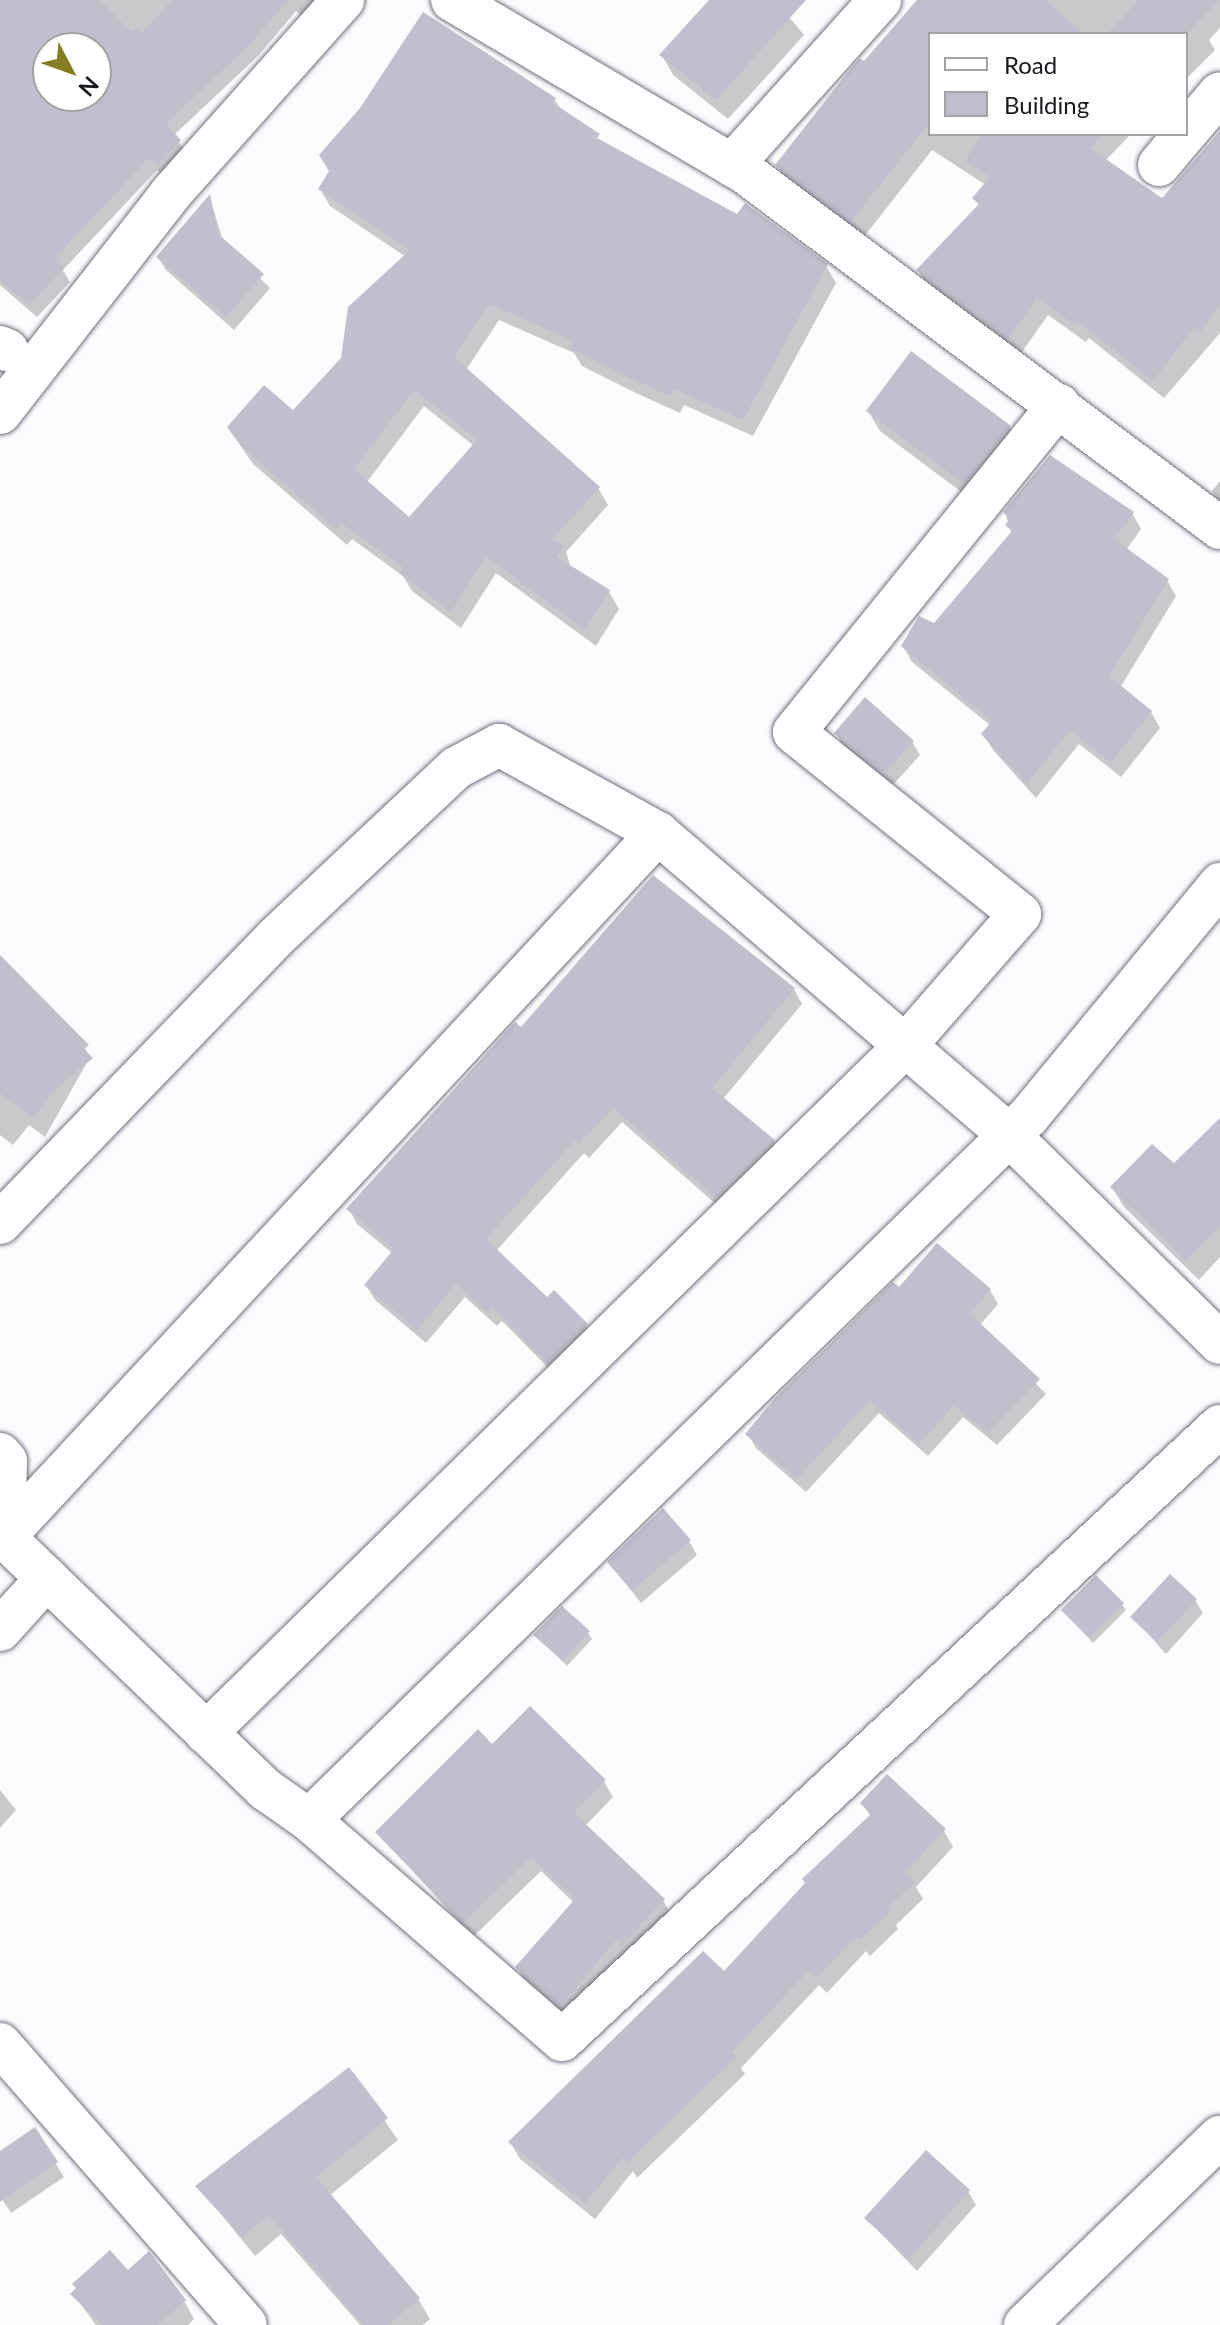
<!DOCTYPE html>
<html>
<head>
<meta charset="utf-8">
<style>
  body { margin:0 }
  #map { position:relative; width:1220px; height:2325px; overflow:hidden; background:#fcfbfe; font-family:Lato,sans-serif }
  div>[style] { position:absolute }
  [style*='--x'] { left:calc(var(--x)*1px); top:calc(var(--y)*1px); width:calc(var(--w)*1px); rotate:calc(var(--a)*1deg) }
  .shadow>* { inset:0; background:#0003 }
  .building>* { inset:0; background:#c3bece }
  .roads { filter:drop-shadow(0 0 2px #746f7f) drop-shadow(0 0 2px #746f7f) }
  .street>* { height:42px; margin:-21px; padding:0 21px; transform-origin:21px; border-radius:21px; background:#fff }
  span { translate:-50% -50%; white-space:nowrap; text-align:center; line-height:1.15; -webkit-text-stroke:7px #fff; paint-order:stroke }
  .legend { position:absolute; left:928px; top:32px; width:260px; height:104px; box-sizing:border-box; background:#fff; border:2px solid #a3a3a5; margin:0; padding:10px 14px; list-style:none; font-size:24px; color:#1a181e }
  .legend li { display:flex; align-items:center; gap:16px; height:40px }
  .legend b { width:40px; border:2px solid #a3a3a5 }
  .north { position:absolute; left:32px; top:32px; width:80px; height:80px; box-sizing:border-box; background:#fff; border:2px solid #a3a3a5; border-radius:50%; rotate:131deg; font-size:22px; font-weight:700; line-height:32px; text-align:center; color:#1a181e }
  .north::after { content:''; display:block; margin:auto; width:28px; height:36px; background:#847d24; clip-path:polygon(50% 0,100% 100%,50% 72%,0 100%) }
</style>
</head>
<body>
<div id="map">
  <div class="shadow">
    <div style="clip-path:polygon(evenodd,0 0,326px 0,309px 22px,296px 11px,258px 56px,174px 135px,187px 154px,165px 177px,157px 170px,63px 270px,70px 282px,37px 317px,0 285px,0 0,48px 48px,96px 48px,96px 96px,48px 96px,48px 48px)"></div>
    <div style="clip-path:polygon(712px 0,775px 0,804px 35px,728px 119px,673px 75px,662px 55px)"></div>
    <div style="clip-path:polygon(920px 0,1220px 0,1220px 28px,1209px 40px,1215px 50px,1186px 79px,1186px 34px,930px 34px,930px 134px,1131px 134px,1105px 161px,1162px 200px,1220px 134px,1220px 333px,1164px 398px,1089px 338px,1086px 342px,1048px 315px,1019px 356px,929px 288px,918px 270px,979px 206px,975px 198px,986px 185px,932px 150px,863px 238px,788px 183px,777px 165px)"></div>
    <div style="clip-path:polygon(evenodd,554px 99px,562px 111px,603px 143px,826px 266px,836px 283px,753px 436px,684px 405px,680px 413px,636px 393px,582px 366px,574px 353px,499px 320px,466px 370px,598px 488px,608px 505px,566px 552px,571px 568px,609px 592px,619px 609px,596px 646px,496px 573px,461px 628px,412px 591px,403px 576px,352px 539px,347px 545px,253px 464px,240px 445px,293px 413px,343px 359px,406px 257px,330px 206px,320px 189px,554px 99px,424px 406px,474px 446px,409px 520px,367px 482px,424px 406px)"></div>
    <div style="clip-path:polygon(210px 198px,223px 241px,270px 288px,234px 330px,166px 270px,158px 257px)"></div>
    <div style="clip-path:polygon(868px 411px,1010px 427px,1021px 447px,976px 503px,880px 431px)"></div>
    <div style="clip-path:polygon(1220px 481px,1220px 504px,1212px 491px)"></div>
    <div style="clip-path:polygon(1005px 513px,1132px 513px,1141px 529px,1126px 550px,1167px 580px,1176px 596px,1120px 688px,1151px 712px,1160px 728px,1121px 777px,1079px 744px,1036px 798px,993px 750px,984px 735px,991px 726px,912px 662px,903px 646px,935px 625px,1012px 534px)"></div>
    <div style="clip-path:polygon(836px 733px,912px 742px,920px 755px,892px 786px,844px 747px)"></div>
    <div style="clip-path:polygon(0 958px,78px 1036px,90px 1057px,45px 1137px,29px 1125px,13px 1145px,0 1135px)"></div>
    <div style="clip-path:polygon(794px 989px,802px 1004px,723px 1099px,774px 1141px,782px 1156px,725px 1212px,622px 1122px,589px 1158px,584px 1153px,496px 1251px,547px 1300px,586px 1325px,595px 1340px,557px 1377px,502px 1321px,497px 1326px,465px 1297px,426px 1343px,375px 1300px,366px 1285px,392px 1253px,357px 1224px,349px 1209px,522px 1030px)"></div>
    <div style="clip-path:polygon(1220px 1127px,1220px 1257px,1199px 1280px,1124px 1207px,1112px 1187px,1174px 1165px)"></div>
    <div style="clip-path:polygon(938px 1246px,990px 1290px,998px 1304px,979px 1326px,1046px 1394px,997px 1445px,963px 1417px,928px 1456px,879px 1413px,806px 1492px,756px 1448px,748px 1434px,899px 1290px)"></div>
    <div style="clip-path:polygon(689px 1541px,697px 1555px,641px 1603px,610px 1563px)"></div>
    <div style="clip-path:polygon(1195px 1600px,1203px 1613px,1166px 1654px,1133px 1617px)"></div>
    <div style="clip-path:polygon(1122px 1604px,1126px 1610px,1093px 1643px,1064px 1611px)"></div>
    <div style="clip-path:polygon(588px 1633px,592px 1639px,567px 1666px,536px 1635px)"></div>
    <div style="clip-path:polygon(492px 1747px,604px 1782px,613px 1797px,585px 1826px,663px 1900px,672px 1916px,570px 2021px,526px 1983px,518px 1968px,574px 1903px,541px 1871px,473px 1937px,377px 1832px)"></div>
    <div style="clip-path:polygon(0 1790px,16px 1810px,0 1828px)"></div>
    <div style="clip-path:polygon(862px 1803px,944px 1831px,953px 1847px,916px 1887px,923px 1899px,896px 1925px,898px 1929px,870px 1956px,866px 1951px,827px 1993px,819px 1985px,741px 2068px,745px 2074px,637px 2178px,633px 2171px,595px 2219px,520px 2159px,510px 2142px,724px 1973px,871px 1817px)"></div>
    <div style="clip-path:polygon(349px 2070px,398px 2140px,329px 2196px,418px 2299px,430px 2319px,423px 2325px,360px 2325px,281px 2234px,255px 2256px,198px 2186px)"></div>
    <div style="clip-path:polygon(35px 2130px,64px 2177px,11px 2213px,0 2196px,0 2154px)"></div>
    <div style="clip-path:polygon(968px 2191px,976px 2205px,917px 2271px,866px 2218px)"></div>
    <div style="clip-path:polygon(128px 2273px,184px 2301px,194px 2319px,188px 2325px,96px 2325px,73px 2294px)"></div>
  </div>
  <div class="building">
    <div style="clip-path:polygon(evenodd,0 0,100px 0,131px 32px,136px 28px,141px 34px,172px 0,288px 0,251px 43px,166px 124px,181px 140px,157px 165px,149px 158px,54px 259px,64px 268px,29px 305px,0 280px,0 0,48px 48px,96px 48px,96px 96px,48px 96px,48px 48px)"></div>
    <div style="clip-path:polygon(709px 0,806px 0,716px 100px,659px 55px)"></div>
    <div style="clip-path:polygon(917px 0,1045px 0,1084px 34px,930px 34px,930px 122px,851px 222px,775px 165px,847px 73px,860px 58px,864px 61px)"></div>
    <div style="clip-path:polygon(1139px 0,1219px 0,1187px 34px,1107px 34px)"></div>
    <div style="clip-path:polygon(evenodd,423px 12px,556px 98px,553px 103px,600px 134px,597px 138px,737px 214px,745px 203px,828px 264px,743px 420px,674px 389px,670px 396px,625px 376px,569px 348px,573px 341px,489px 304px,454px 357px,600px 487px,552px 539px,565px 546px,557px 557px,610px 590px,585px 630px,486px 556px,451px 612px,399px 573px,404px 568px,341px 523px,336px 529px,241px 446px,227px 427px,264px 385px,293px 410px,341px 358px,348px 307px,410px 250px,318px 189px,329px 171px,319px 155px,360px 108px,423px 12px,414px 390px,477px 440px,409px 517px,354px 469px,414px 390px)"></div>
    <div style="clip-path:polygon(1220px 131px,1220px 303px,1201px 331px,1194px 327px,1153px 381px,1078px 322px,1075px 325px,1037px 298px,1008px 339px,916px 270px,979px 204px,972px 198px,990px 177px,965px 161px,982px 134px,1102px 134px,1090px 148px,1162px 198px)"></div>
    <div style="clip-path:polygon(210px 194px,218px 234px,264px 274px,226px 317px,156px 257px)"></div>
    <div style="clip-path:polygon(911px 351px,1011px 426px,964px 484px,866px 411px)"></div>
    <div style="clip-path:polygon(1050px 455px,1134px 512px,1114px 539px,1169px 579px,1109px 676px,1152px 711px,1111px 763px,1070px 730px,1027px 784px,981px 734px,992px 721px,901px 646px,919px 616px,934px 623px,1012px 531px,1005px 525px,1010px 518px,1003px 512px)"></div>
    <div style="clip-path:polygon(865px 697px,914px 741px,884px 773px,834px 733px)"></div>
    <div style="clip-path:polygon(653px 875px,795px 988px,712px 1088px,775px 1140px,716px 1198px,613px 1108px,579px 1144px,575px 1140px,486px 1239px,547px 1297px,554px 1290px,588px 1324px,548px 1364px,493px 1308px,488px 1313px,456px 1284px,417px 1330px,364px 1285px,394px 1249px,346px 1209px,515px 1022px,521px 1027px)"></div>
    <div style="clip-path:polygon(0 955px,89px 1045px,84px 1049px,93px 1058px,53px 1091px,33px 1118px,0 1093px)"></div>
    <div style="clip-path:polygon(1220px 1118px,1220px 1225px,1186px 1261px,1110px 1187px,1152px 1144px,1174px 1163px)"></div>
    <div style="clip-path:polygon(937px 1243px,991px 1289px,970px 1314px,1040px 1379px,988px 1433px,954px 1405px,919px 1444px,870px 1400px,797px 1479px,745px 1434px,775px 1398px,893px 1282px,899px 1287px)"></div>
    <div style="clip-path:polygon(663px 1508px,691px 1540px,632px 1591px,607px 1562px)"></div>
    <div style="clip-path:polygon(1170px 1574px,1197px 1599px,1157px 1642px,1130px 1617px)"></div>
    <div style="clip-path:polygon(1096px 1575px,1124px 1603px,1089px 1638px,1061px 1610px)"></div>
    <div style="clip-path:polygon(562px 1606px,590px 1631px,563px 1661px,533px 1635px)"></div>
    <div style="clip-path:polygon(530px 1706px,606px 1780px,574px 1813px,665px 1899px,622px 1944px,617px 1939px,560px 2007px,515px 1967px,575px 1899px,531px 1857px,463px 1923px,375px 1832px,478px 1729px,492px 1744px)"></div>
    <div style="clip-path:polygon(887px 1774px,946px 1829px,905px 1872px,915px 1882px,887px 1909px,890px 1912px,860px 1940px,856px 1936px,817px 1978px,809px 1970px,732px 2052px,737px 2056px,627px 2163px,623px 2157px,585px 2204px,508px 2142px,703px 1951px,724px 1971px,805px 1883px,802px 1879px,871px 1814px,860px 1803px)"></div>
    <div style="clip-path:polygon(349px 2067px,388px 2118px,316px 2177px,420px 2298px,388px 2325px,363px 2325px,269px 2215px,242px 2237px,195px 2186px)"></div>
    <div style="clip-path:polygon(35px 2127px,58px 2162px,0 2202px,0 2151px)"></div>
    <div style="clip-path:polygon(926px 2150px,970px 2190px,909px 2259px,864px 2218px)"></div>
    <div style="clip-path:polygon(110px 2250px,128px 2270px,149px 2251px,186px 2300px,158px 2325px,102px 2325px,70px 2294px,76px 2288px,72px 2284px)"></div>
  </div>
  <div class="roads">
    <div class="street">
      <div style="--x:452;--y:0;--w:342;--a:30.5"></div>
      <div style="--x:747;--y:174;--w:591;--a:36.81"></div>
      <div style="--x:1186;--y:133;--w:52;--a:-49.6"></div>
      <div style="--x:732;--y:165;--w:222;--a:-48.1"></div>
      <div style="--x:1159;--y:165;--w:40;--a:-50"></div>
      <div style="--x:0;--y:347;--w:8;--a:23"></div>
      <div style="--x:0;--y:413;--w:279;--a:-52.1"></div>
      <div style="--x:171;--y:193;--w:259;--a:-48.3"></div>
      <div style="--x:0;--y:1223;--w:396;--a:-46"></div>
      <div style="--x:275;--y:938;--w:248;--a:-43.2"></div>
      <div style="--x:456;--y:768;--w:49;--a:-28.1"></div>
      <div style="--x:499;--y:745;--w:182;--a:29"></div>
      <div style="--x:658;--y:833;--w:463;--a:40.7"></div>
      <div style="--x:1009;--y:1135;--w:296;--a:44.6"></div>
      <div style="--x:0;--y:1454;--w:9;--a:49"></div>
      <div style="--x:6;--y:1461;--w:76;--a:91.5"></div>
      <div style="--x:4;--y:1537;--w:363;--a:44"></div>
      <div style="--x:265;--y:1789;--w:54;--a:35.2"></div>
      <div style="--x:309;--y:1820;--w:335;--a:41"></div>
      <div style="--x:562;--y:2040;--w:900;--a:-43.02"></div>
      <div style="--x:4;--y:1537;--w:961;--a:-47.11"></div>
      <div style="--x:0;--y:1630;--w:70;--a:-47.9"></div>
      <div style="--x:206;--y:1733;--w:980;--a:-44.5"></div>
      <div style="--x:905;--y:1046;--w:175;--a:-48.9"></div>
      <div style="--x:1020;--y:914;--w:290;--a:-141.2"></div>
      <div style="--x:794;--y:732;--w:421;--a:-51"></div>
      <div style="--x:309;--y:1820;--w:1007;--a:-44.36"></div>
      <div style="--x:1029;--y:1116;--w:301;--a:-50.5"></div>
      <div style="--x:0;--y:2044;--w:373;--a:48.8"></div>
      <div style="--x:1025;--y:2325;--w:271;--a:-44"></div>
    </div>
  </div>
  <ul class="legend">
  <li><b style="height:10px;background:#fff"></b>Road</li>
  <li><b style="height:22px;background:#c3bece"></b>Building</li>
  </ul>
  <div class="north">N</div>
</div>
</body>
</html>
